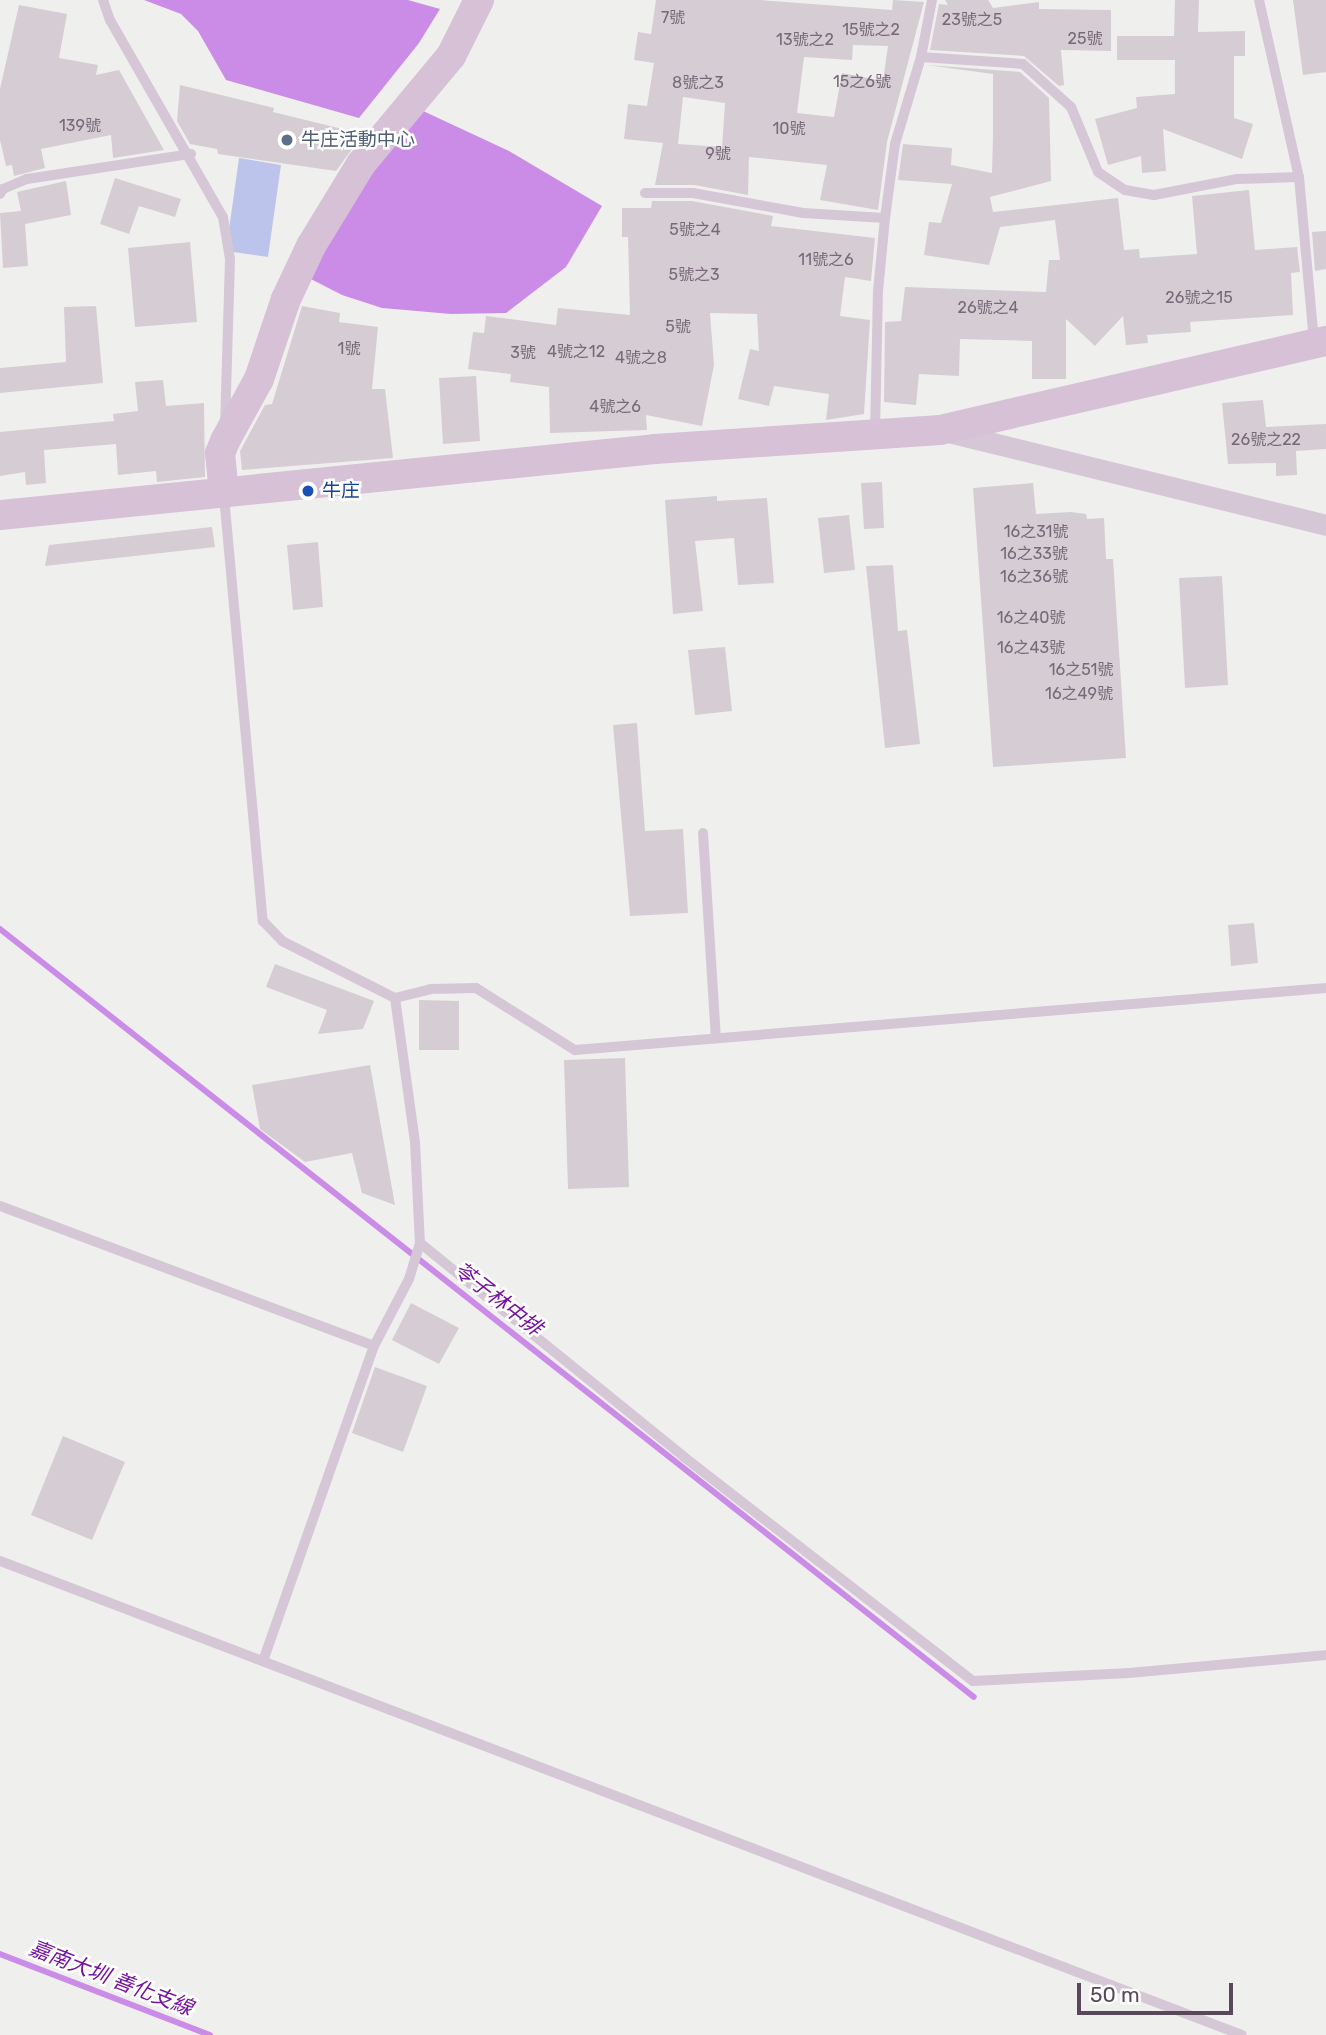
<!DOCTYPE html>
<html>
<head>
<meta charset="utf-8">
<style>
  body { margin:0 }
  #map { position:relative; width:1326px; height:2035px; overflow:hidden; background:#eff0ed; font-family:Rubik,"Noto Sans TC",sans-serif }
  div>[style] { position:absolute }
  [style*='--x'] { left:calc(var(--x)*1px); top:calc(var(--y)*1px); width:calc(var(--w)*1px); rotate:calc(var(--a)*1deg) }
  .green>* { inset:0; background:#bdc4ec }
  .water>* { inset:0; background:#cb8ce7 }
  .stream>* { height:6px; margin:-3px; padding:0 3px; transform-origin:3px; border-radius:3px; background:#cb8ce7 }
  .building>* { inset:0; background:#d5cdd3 }
  .lane>* { height:10px; margin:-5px; padding:0 5px; transform-origin:5px; border-radius:5px; background:#d6c7d7 }
  .street>* { height:21px; margin:-10.5px; padding:0 10.5px; transform-origin:10.5px; border-radius:10.5px; background:#d6c7d7 }
  .secondary>* { height:30px; margin:-15px; padding:0 15px; transform-origin:15px; border-radius:15px; background:#d6c1d6 }
  .dots>* { width:19px; height:19px; translate:-50% -50%; box-sizing:border-box; border:4px solid #fff; border-radius:50% }
  span { translate:-50% -50%; white-space:nowrap; text-align:center; line-height:1.15; -webkit-text-stroke:5px #fff; paint-order:stroke }
  .number-label { font-size:16px; color:#786878 }
  .number-label span { -webkit-text-stroke-width:0 }
  .service-label { font-size:19px; color:#4e5e75 }
  .left { translate:0 -50%; text-align:left }
  .transit-label { font-size:19px; color:#164399 }
  .water-label { font-size:21px; color:#7513a0; font-style:italic }
  .scale { position:absolute; left:1077px; top:1983px; width:156px; height:32px; box-sizing:border-box; border:4px solid #59475a; border-top:0; padding-left:9px; font-size:21px; line-height:24px; white-space:nowrap; color:#59475a; -webkit-text-stroke:5px #fff; paint-order:stroke }
</style>
</head>
<body>
<div id="map">
  <div class="green">
    <div style="clip-path:polygon(239px 158px,281px 165px,268px 257px,226px 251px)"></div>
  </div>
  <div class="water">
    <div style="clip-path:polygon(144px 0,408px 0,440px 9px,419px 43px,359px 118px,226px 80px,198px 31px,181px 14px)"></div>
    <div style="clip-path:polygon(421px 110px,509px 151px,602px 206px,566px 267px,506px 313px,451px 314px,382px 308px,342px 295px,303px 275px,346px 198px)"></div>
  </div>
  <div class="stream">
    <div style="--x:0;--y:929;--w:1240;--a:38.26"></div>
    <div style="--x:0;--y:1954;--w:225;--a:21.1"></div>
  </div>
  <div class="building">
    <div style="clip-path:polygon(evenodd,656px 0,760px 0,892px 10px,893px 0,924px 2px,887px 142px,878px 210px,820px 200px,827px 165px,749px 157px,748px 195px,694px 185px,655px 185px,663px 143px,624px 139px,628px 104px,647px 106px,654px 63px,634px 60px,638px 32px,651px 34px,656px 0,853px 45px,888px 46px,883px 81px,842px 73px,834px 117px,797px 113px,804px 57px,852px 60px,853px 45px,656px 0,683px 97px,725px 103px,722px 147px,678px 144px,683px 97px)"></div>
    <div style="clip-path:polygon(945px 0,988px 0,993px 8px,1039px 2px,1039px 9px,1111px 10px,1111px 51px,1061px 50px,1064px 85px,1059px 86px,1024px 56px,930px 50px,939px 4px,948px 5px)"></div>
    <div style="clip-path:polygon(1175px 0,1199px 0,1198px 32px,1245px 31px,1245px 56px,1234px 56px,1234px 118px,1253px 124px,1242px 159px,1163px 129px,1166px 171px,1142px 173px,1141px 156px,1108px 165px,1095px 119px,1137px 108px,1136px 97px,1175px 94px,1175px 60px,1117px 60px,1117px 36px,1174px 36px)"></div>
    <div style="clip-path:polygon(1293px 0,1326px 0,1326px 72px,1303px 75px)"></div>
    <div style="clip-path:polygon(19px 5px,67px 14px,59px 58px,98px 65px,96px 75px,119px 70px,164px 150px,113px 158px,111px 135px,41px 149px,45px 168px,14px 176px,12px 165px,6px 166px,0 140px,0 89px)"></div>
    <div style="clip-path:polygon(927px 65px,1020px 72px,1049px 98px,1051px 181px,990px 197px,993px 212px,1118px 198px,1124px 250px,1139px 249px,1140px 258px,1197px 254px,1192px 196px,1249px 190px,1255px 250px,1297px 247px,1300px 272px,1291px 273px,1293px 315px,1190px 322px,1191px 332px,1147px 335px,1148px 343px,1126px 345px,1123px 316px,1095px 346px,1066px 319px,1066px 379px,1032px 379px,1032px 341px,960px 339px,959px 376px,919px 374px,916px 405px,884px 402px,885px 322px,901px 321px,905px 287px,1046px 292px,1049px 260px,1060px 260px,1055px 220px,1000px 227px,989px 265px,924px 255px,929px 222px,941px 223px,952px 184px,898px 180px,903px 144px,952px 148px,951px 165px,992px 173px,993px 136px,993px 74px)"></div>
    <div style="clip-path:polygon(180px 85px,274px 108px,273px 112px,363px 134px,336px 171px,218px 154px,217px 149px,190px 144px,177px 121px)"></div>
    <div style="clip-path:polygon(115px 178px,181px 199px,175px 217px,139px 206px,129px 234px,100px 224px)"></div>
    <div style="clip-path:polygon(66px 181px,71px 215px,25px 224px,28px 266px,3px 268px,0 213px,21px 211px,17px 192px)"></div>
    <div style="clip-path:polygon(652px 201px,692px 201px,773px 216px,771px 226px,875px 238px,871px 281px,845px 277px,840px 316px,870px 320px,864px 414px,826px 420px,829px 394px,774px 386px,769px 406px,738px 399px,750px 349px,759px 351px,757px 314px,710px 313px,714px 365px,702px 426px,646px 415px,647px 430px,550px 433px,549px 387px,510px 382px,511px 374px,468px 369px,473px 332px,484px 333px,486px 316px,556px 325px,558px 308px,630px 315px,628px 237px,622px 237px,622px 208px,651px 208px)"></div>
    <div style="clip-path:polygon(1326px 231px,1326px 269px,1315px 271px,1312px 232px)"></div>
    <div style="clip-path:polygon(190px 242px,197px 322px,135px 327px,128px 248px)"></div>
    <div style="clip-path:polygon(96px 306px,103px 383px,0 393px,0 368px,66px 362px,64px 307px)"></div>
    <div style="clip-path:polygon(302px 306px,340px 313px,339px 322px,378px 327px,372px 389px,385px 389px,393px 458px,242px 470px,240px 451px,265px 405px,272px 404px)"></div>
    <div style="clip-path:polygon(476px 376px,480px 441px,443px 444px,439px 378px)"></div>
    <div style="clip-path:polygon(163px 380px,166px 406px,204px 403px,205px 477px,157px 482px,156px 471px,118px 475px,116px 444px,44px 450px,46px 483px,26px 485px,25px 472px,0 476px,0 432px,114px 421px,113px 414px,138px 411px,135px 382px)"></div>
    <div style="clip-path:polygon(1263px 400px,1266px 427px,1326px 424px,1326px 449px,1296px 451px,1297px 475px,1276px 476px,1276px 463px,1228px 464px,1222px 403px)"></div>
    <div style="clip-path:polygon(882px 482px,884px 528px,864px 529px,861px 483px)"></div>
    <div style="clip-path:polygon(1033px 483px,1036px 514px,1071px 512px,1086px 514px,1087px 519px,1104px 518px,1106px 559px,1113px 559px,1126px 758px,993px 767px,973px 488px)"></div>
    <div style="clip-path:polygon(717px 496px,717px 501px,767px 498px,774px 583px,738px 585px,734px 538px,695px 541px,703px 611px,673px 614px,665px 500px)"></div>
    <div style="clip-path:polygon(849px 515px,855px 570px,824px 573px,818px 518px)"></div>
    <div style="clip-path:polygon(212px 527px,215px 547px,45px 566px,49px 545px)"></div>
    <div style="clip-path:polygon(318px 542px,323px 607px,293px 610px,287px 545px)"></div>
    <div style="clip-path:polygon(893px 565px,898px 631px,907px 630px,920px 744px,885px 748px,866px 566px)"></div>
    <div style="clip-path:polygon(1222px 576px,1228px 685px,1185px 688px,1179px 578px)"></div>
    <div style="clip-path:polygon(725px 647px,732px 711px,695px 715px,688px 650px)"></div>
    <div style="clip-path:polygon(637px 723px,645px 831px,683px 829px,688px 913px,630px 916px,613px 725px)"></div>
    <div style="clip-path:polygon(1254px 923px,1258px 963px,1231px 966px,1228px 925px)"></div>
    <div style="clip-path:polygon(275px 964px,374px 1001px,363px 1029px,318px 1034px,327px 1010px,266px 987px)"></div>
    <div style="clip-path:polygon(419px 1000px,459px 1001px,459px 1050px,419px 1050px)"></div>
    <div style="clip-path:polygon(625px 1058px,629px 1187px,568px 1189px,564px 1060px)"></div>
    <div style="clip-path:polygon(370px 1065px,395px 1205px,362px 1193px,352px 1153px,305px 1162px,260px 1129px,252px 1085px)"></div>
    <div style="clip-path:polygon(411px 1303px,459px 1328px,439px 1364px,392px 1340px)"></div>
    <div style="clip-path:polygon(375px 1367px,427px 1386px,403px 1452px,352px 1433px)"></div>
    <div style="clip-path:polygon(63px 1436px,125px 1462px,92px 1540px,31px 1515px)"></div>
  </div>
  <div class="lane">
    <div style="--x:103;--y:0;--w:21;--a:71"></div>
    <div style="--x:110;--y:20;--w:227;--a:60.2"></div>
    <div style="--x:223;--y:217;--w:43;--a:80.5"></div>
    <div style="--x:230;--y:259;--w:165;--a:91.7"></div>
    <div style="--x:1259;--y:0;--w:181;--a:77.3"></div>
    <div style="--x:1299;--y:177;--w:166;--a:84.8"></div>
    <div style="--x:921;--y:57;--w:102;--a:3.9"></div>
    <div style="--x:1023;--y:64;--w:64;--a:41.9"></div>
    <div style="--x:1071;--y:107;--w:70;--a:67.4"></div>
    <div style="--x:1098;--y:172;--w:32;--a:34"></div>
    <div style="--x:1125;--y:190;--w:29;--a:10"></div>
    <div style="--x:1154;--y:195;--w:85;--a:-10.9"></div>
    <div style="--x:1237;--y:179;--w:62;--a:-1.8"></div>
    <div style="--x:645;--y:193;--w:48;--a:0"></div>
    <div style="--x:693;--y:193;--w:112;--a:10.3"></div>
    <div style="--x:803;--y:213;--w:82;--a:3.5"></div>
    <div style="--x:0;--y:194;--w:6;--a:-59"></div>
    <div style="--x:3;--y:189;--w:26;--a:-23"></div>
    <div style="--x:27;--y:179;--w:166;--a:-8.7"></div>
    <div style="--x:875;--y:432;--w:141;--a:-88.8"></div>
    <div style="--x:878;--y:291;--w:73;--a:-84.5"></div>
    <div style="--x:885;--y:218;--w:75;--a:-82.3"></div>
    <div style="--x:895;--y:144;--w:91;--a:-73.4"></div>
    <div style="--x:921;--y:57;--w:58;--a:-79.1"></div>
    <div style="--x:224;--y:496;--w:427;--a:84.8"></div>
    <div style="--x:263;--y:921;--w:28;--a:46"></div>
    <div style="--x:282;--y:941;--w:127;--a:26.8"></div>
    <div style="--x:395;--y:998;--w:36;--a:-14"></div>
    <div style="--x:430;--y:989;--w:46;--a:-1.2"></div>
    <div style="--x:476;--y:988;--w:117;--a:32.1"></div>
    <div style="--x:575;--y:1050;--w:754;--a:-4.72"></div>
    <div style="--x:703;--y:833;--w:205;--a:86.4"></div>
    <div style="--x:395;--y:998;--w:145;--a:82.1"></div>
    <div style="--x:415;--y:1142;--w:101;--a:87.2"></div>
    <div style="--x:420;--y:1243;--w:340;--a:39"></div>
    <div style="--x:684;--y:1457;--w:366;--a:37.8"></div>
    <div style="--x:973;--y:1681;--w:156;--a:-2.9"></div>
    <div style="--x:1129;--y:1673;--w:198;--a:-5.2"></div>
    <div style="--x:0;--y:1206;--w:399;--a:20.5"></div>
    <div style="--x:0;--y:1561;--w:1329;--a:20.89"></div>
    <div style="--x:263;--y:1661;--w:334;--a:-70.6"></div>
    <div style="--x:374;--y:1346;--w:76;--a:-62.4"></div>
    <div style="--x:409;--y:1279;--w:38;--a:-73"></div>
  </div>
  <div class="street">
    <div style="--x:944;--y:431;--w:393;--a:13.8"></div>
  </div>
  <div class="secondary">
    <div style="--x:224;--y:493;--w:40;--a:-95.7"></div>
    <div style="--x:220;--y:453;--w:13;--a:-67"></div>
    <div style="--x:225;--y:441;--w:71;--a:-61.3"></div>
    <div style="--x:259;--y:379;--w:84;--a:-71.4"></div>
    <div style="--x:286;--y:299;--w:59;--a:-64.7"></div>
    <div style="--x:311;--y:246;--w:96;--a:-58.6"></div>
    <div style="--x:361;--y:164;--w:141;--a:-50.2"></div>
    <div style="--x:451;--y:56;--w:63;--a:-63.4"></div>
    <div style="--x:0;--y:515;--w:658;--a:-5.75"></div>
    <div style="--x:655;--y:449;--w:286;--a:-3.8"></div>
    <div style="--x:940;--y:430;--w:396;--a:-13"></div>
  </div>
  <div class="dots">
    <div style="left:287px;top:140px;background:#5c6f8a"></div>
    <div style="left:308px;top:491px;background:#1a4fb4"></div>
  </div>
  <div class="number-label">
    <span style="left:673px;top:18px">7號</span>
    <span style="left:972px;top:20px">23號之5</span>
    <span style="left:871px;top:30px">15號之2</span>
    <span style="left:1085px;top:39px">25號</span>
    <span style="left:805px;top:40px">13號之2</span>
    <span style="left:862px;top:82px">15之6號</span>
    <span style="left:698px;top:83px">8號之3</span>
    <span style="left:80px;top:126px">139號</span>
    <span style="left:789px;top:129px">10號</span>
    <span style="left:718px;top:154px">9號</span>
    <span style="left:695px;top:230px">5號之4</span>
    <span style="left:826px;top:260px">11號之6</span>
    <span style="left:694px;top:275px">5號之3</span>
    <span style="left:1199px;top:298px">26號之15</span>
    <span style="left:988px;top:308px">26號之4</span>
    <span style="left:678px;top:327px">5號</span>
    <span style="left:349px;top:349px">1號</span>
    <span style="left:576px;top:352px">4號之12</span>
    <span style="left:523px;top:353px">3號</span>
    <span style="left:641px;top:358px">4號之8</span>
    <span style="left:615px;top:407px">4號之6</span>
    <span style="left:1266px;top:440px">26號之22</span>
    <span style="left:1036px;top:532px">16之31號</span>
    <span style="left:1034px;top:554px">16之33號</span>
    <span style="left:1034px;top:577px">16之36號</span>
    <span style="left:1031px;top:618px">16之40號</span>
    <span style="left:1031px;top:648px">16之43號</span>
    <span style="left:1081px;top:670px">16之51號</span>
    <span style="left:1079px;top:694px">16之49號</span>
  </div>
  <div class="service-label">
    <span class="left" style="left:301px;top:140px">牛庄活動中心</span>
  </div>
  <div class="transit-label">
    <span class="left" style="left:322px;top:491px">牛庄</span>
  </div>
  <div class="water-label">
    <span style="left:498px;top:1299px;rotate:38deg">苓子林中排</span>
    <span style="left:111px;top:1978px;rotate:21deg">嘉南大圳 善化支線</span>
  </div>
  <div class="scale">50 m</div>
</div>
</body>
</html>
